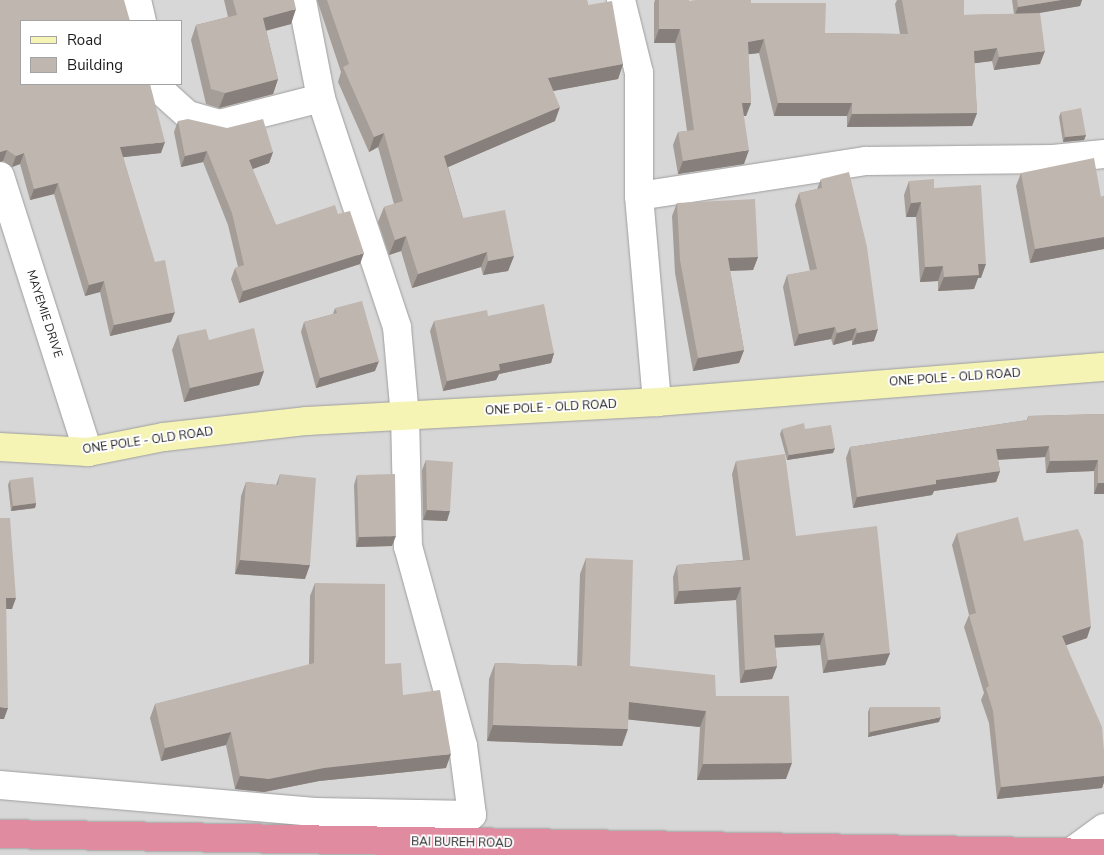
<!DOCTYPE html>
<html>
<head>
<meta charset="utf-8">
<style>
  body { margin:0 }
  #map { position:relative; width:1104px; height:855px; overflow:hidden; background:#ece7e0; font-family:"Nunito Sans",sans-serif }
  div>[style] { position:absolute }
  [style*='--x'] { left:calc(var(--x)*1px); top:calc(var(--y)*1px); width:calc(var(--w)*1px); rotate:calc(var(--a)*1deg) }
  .residential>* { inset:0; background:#d8d7d7 }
  .roads { filter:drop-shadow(0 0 1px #9e9e9e) drop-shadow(0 0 1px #9e9e9e) }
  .street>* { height:28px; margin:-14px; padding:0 14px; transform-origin:14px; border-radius:14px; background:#fff }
  .secondary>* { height:28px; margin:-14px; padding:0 14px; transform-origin:14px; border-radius:14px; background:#f5f4b5 }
  .highway>* { height:28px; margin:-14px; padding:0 14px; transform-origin:14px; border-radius:14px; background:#e08ba0 }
  .wall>* { inset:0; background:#a59d97 }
  .shaded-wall>* { inset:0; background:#867f7b }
  .building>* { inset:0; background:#c0b6b0 }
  span { translate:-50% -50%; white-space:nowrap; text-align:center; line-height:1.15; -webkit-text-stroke:4px #fff; paint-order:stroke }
  .street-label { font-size:12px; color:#1a1a1a }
  .legend { position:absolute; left:20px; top:20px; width:162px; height:65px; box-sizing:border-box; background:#fff; border:1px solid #a3a3a3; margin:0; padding:6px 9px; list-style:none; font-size:15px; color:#1a1a1a }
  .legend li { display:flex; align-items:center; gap:10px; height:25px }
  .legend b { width:25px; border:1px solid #a3a3a3 }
</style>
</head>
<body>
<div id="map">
  <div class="residential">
    <div style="clip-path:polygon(evenodd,0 0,1104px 0,1104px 855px,0 855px,0 0,21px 21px,181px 21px,181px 84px,21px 84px,21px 21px)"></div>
  </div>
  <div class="roads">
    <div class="street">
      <div style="--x:137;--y:0;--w:22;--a:77"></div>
      <div style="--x:621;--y:0;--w:75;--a:76.1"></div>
      <div style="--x:639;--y:73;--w:123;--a:90"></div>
      <div style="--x:639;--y:196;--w:207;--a:85"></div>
      <div style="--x:158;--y:84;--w:5;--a:79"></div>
      <div style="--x:159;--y:89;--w:39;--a:42"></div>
      <div style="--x:188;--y:115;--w:32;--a:16"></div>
      <div style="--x:219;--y:124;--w:105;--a:-14.3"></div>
      <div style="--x:0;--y:176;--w:290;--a:72.3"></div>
      <div style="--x:639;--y:196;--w:230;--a:-8.8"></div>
      <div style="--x:866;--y:161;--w:187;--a:-0.6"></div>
      <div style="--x:1053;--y:159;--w:51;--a:-5.6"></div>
      <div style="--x:0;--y:785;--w:316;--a:4.9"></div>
      <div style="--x:315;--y:812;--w:157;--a:1.1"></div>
      <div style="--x:472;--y:815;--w:70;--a:-97.4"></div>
      <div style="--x:463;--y:746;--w:206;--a:-105.4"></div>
      <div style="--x:408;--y:547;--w:130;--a:-91.3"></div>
      <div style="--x:405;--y:417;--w:90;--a:-95.1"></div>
      <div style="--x:397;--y:327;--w:241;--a:-108.4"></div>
      <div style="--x:321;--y:98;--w:100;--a:-101"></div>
      <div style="--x:1071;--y:852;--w:41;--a:-36"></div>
    </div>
    <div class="secondary">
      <div style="--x:0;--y:447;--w:88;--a:3.3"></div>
      <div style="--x:88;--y:452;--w:77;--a:-11.2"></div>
      <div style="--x:164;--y:437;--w:144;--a:-6.4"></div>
      <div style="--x:307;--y:421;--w:351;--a:-3.1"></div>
      <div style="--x:657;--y:402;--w:448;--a:-4.5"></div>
    </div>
    <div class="highway">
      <div style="--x:0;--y:834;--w:1104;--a:0.99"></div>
    </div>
  </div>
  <div class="wall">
    <div style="clip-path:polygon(0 0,161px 153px,123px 157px,171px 322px,110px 336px,100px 292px,85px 296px,54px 194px,30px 200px,20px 164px,12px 167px,3px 161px,0 162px)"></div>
    <div style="clip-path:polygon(224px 0,294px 0,291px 24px,266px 30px,278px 79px,273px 94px,219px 108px,206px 104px,191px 40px,196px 25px,228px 17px)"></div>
    <div style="clip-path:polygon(317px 0,587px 0,588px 5px,623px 64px,618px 79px,553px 91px,555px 121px,448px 167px,463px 218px,514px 256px,508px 271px,483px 275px,481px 267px,412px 288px,401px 251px,389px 255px,378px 222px,384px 207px,394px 204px,378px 147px,369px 152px,338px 82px,341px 72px)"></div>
    <div style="clip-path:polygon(655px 0,689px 0,689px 1px,751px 3px,825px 33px,900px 34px,895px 4px,897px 0,964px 0,964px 15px,1014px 14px,1012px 0,1082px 0,1080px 6px,1040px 13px,1040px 64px,994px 70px,992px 61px,974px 63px,977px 113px,972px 126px,847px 127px,847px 116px,774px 116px,759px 53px,748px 54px,751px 103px,746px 116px,744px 116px,744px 164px,678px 174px,673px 145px,678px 132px,687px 131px,675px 43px,654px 43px,654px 3px)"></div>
    <div style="clip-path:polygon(1061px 112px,1086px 135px,1084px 140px,1063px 142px,1059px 117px)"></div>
    <div style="clip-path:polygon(178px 121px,273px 152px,269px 163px,252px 169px,276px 225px,338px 214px,360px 264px,239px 303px,231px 279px,235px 268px,238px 267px,228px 225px,203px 162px,181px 167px,174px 132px)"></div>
    <div style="clip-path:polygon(1021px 173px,1101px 197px,1104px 196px,1104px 249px,1030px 263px,1016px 186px)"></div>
    <div style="clip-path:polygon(821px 179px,874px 341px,852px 345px,852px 340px,833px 345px,831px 339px,794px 346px,783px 287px,787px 275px,810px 271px,795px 205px,799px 193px,817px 189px)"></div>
    <div style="clip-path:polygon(909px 181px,934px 188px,981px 278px,978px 278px,974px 289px,938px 291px,938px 281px,920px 282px,916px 217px,906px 217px,904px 195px)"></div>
    <div style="clip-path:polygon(677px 203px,758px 257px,753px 270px,730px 271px,744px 350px,739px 363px,693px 371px,675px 273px,672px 216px)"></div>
    <div style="clip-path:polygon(335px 308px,375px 371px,316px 388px,301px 332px,304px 322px,333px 314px)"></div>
    <div style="clip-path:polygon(488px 316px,554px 353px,551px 363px,499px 374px,496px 380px,443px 391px,430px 331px,434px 321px)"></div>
    <div style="clip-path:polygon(178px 335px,209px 340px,264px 371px,259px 385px,184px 402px,172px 350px)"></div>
    <div style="clip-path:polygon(1104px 414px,1104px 494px,1094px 494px,1094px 471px,1046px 473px,1045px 457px,998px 460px,1000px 471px,996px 482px,934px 491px,932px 495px,853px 508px,846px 458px,850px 447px,1027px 420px,1028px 416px)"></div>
    <div style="clip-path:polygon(782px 429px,805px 429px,833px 453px,787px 460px,780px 434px)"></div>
    <div style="clip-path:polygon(426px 460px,447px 521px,423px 520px,422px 470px)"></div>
    <div style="clip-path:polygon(736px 461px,796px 536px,890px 653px,885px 665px,823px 673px,820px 645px,775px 647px,777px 666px,772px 679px,740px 683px,736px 600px,674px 604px,673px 577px,677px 565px,743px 560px,732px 474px)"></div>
    <div style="clip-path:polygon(280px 474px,305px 579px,235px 574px,241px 496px,246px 482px,276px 485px)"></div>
    <div style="clip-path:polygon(357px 475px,392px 546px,356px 547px,354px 485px)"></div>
    <div style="clip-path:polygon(10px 480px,36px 503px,35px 508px,11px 511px,8px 485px)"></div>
    <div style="clip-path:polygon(957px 533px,1024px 541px,1087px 638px,1066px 645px,1104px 751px,1104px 782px,1102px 788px,997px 799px,989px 723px,981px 700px,984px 693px,964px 627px,969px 615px,952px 545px)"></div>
    <div style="clip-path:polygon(586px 558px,630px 666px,716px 696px,786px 779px,697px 780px,700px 727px,628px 719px,622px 746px,487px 741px,489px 679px,495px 663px,577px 666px,580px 574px)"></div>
    <div style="clip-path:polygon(315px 583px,385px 664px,446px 768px,319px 781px,264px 792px,235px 789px,226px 745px,161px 761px,150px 718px,155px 704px,309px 665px,310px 596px)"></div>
    <div style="clip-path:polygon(870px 707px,939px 722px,868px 737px,868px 712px)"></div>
  </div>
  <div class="shaded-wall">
    <div style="clip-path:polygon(1061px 0,1082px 0,1080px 6px,1014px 17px,1018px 7px)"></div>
    <div style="clip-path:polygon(296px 9px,291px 24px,258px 33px,263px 18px)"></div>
    <div style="clip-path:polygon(659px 29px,680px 29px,675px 43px,654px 43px)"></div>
    <div style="clip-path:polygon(764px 39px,759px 53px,743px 55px,748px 42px)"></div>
    <div style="clip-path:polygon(997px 48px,992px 61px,969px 64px,974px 51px)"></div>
    <div style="clip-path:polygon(1045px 51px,1040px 64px,994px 70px,999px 57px)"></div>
    <div style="clip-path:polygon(623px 64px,618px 79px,542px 93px,548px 78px)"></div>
    <div style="clip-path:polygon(278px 79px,273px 94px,219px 108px,225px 93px)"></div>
    <div style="clip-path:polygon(742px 103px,751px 103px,746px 116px,737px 116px)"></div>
    <div style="clip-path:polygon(778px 103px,852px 103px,847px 116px,774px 116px)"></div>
    <div style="clip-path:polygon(560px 107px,555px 121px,439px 171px,444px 156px)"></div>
    <div style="clip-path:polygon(977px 113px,972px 126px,847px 127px,852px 114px)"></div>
    <div style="clip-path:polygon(384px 133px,378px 147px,369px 152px,374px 137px)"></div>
    <div style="clip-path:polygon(1086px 135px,1084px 140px,1063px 142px,1065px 137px)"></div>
    <div style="clip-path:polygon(165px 142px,161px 153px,116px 158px,120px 147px)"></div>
    <div style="clip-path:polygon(7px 150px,3px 161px,0 162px,0 152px)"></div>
    <div style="clip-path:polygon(749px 150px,744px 164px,678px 174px,683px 161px)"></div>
    <div style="clip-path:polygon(207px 151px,203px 162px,181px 167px,185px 156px)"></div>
    <div style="clip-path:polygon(273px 152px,269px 163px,245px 172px,249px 160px)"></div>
    <div style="clip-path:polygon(24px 153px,20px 164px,12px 167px,16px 156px)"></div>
    <div style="clip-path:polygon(58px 183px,54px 194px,30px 200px,34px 189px)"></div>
    <div style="clip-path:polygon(921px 202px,916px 217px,906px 217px,911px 203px)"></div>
    <div style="clip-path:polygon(406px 236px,401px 251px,389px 255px,395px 240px)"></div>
    <div style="clip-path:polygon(1104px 237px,1104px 249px,1030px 263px,1035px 249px)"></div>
    <div style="clip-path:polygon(487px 252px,481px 267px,412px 288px,418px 274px)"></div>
    <div style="clip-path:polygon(364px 253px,360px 264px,239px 303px,243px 291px)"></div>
    <div style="clip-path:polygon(514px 256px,508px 271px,483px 275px,488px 261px)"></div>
    <div style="clip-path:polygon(758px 257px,753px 270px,724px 271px,728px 258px)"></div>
    <div style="clip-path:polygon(978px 264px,986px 264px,981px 278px,978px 278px,974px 289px,938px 291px,944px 277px)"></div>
    <div style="clip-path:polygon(943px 266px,938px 281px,920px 282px,925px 267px)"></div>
    <div style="clip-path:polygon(104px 281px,100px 292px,85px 296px,89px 285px)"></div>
    <div style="clip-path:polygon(175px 312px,171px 322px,110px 336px,114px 325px)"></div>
    <div style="clip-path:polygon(835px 327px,831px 339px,794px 346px,799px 334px)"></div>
    <div style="clip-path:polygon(856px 328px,852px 340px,833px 345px,837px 333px)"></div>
    <div style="clip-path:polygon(878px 329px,874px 341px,852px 345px,857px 333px)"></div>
    <div style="clip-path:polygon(744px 350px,739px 363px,693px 371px,698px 358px)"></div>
    <div style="clip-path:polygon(554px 353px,551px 363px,499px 374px,496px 380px,443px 391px,447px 381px,499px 364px)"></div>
    <div style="clip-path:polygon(379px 361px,375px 371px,316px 388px,320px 378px)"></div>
    <div style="clip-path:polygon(264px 371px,259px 385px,184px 402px,190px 388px)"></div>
    <div style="clip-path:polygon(1049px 446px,1045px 457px,992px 460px,996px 449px)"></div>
    <div style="clip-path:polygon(835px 448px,833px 453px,787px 460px,789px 455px)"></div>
    <div style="clip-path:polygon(1098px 460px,1094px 471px,1046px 473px,1050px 461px)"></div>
    <div style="clip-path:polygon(1000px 471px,996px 482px,934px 491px,932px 495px,853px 508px,857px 497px,936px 480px)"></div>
    <div style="clip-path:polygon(1098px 483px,1104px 483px,1104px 494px,1094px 494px)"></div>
    <div style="clip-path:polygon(36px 503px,35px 508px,11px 511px,13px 506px)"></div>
    <div style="clip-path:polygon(427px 510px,450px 511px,447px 521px,423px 520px)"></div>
    <div style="clip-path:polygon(396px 536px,392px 546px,356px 547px,359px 537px)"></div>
    <div style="clip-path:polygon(240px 560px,310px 565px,305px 579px,235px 574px)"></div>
    <div style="clip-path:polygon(741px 587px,736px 600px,674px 604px,679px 591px)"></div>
    <div style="clip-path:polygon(6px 598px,16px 598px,12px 609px,1px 609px)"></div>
    <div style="clip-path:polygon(1091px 626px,1087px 638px,1058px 648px,1062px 636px)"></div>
    <div style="clip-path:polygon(824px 633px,820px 645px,770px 648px,774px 635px)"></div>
    <div style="clip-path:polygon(890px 653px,885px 665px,823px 673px,828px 660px)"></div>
    <div style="clip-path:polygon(777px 666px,772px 679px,740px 683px,745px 670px)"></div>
    <div style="clip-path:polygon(629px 702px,706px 711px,700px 727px,623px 719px)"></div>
    <div style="clip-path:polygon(0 707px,8px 708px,4px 719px,0 719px)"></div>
    <div style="clip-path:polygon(941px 717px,939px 722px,868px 737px,870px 732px)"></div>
    <div style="clip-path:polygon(493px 725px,628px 729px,622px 746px,487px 741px)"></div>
    <div style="clip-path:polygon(231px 732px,226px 745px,161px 761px,165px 748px)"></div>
    <div style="clip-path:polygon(451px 754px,446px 768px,319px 781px,264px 792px,235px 789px,240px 776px)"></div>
    <div style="clip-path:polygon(792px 763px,786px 779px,697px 780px,703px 764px)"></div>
    <div style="clip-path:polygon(1104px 776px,1104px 782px,1102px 788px,997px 799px,1001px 787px)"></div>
  </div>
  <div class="building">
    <div style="clip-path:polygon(0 0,124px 0,130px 21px,21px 21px,21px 84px,150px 84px,165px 142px,120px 147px,155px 262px,165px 260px,175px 312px,114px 325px,104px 281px,89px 285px,58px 183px,34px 189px,24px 153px,16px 156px,7px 150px,0 152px)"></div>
    <div style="clip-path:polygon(233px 0,294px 0,296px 9px,263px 18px,278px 79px,225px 93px,211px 89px,196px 25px,237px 15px)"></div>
    <div style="clip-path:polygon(327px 0,587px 0,588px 5px,612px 1px,623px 64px,548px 78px,560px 107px,444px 156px,463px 218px,505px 210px,514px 256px,488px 261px,487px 252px,418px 274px,406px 236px,395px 240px,384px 207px,403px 201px,384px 133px,374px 137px,343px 67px,349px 64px)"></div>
    <div style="clip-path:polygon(659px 0,689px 0,689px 1px,696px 0,751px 0,751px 3px,826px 3px,825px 33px,908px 34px,902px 0,964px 0,964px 15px,1040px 13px,1045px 51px,999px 57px,997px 48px,974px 51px,977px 113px,852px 114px,852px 103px,778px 103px,764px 39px,748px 42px,751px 103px,742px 103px,749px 150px,683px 161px,678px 132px,694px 130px,680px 29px,659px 29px)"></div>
    <div style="clip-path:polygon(1017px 0,1061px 0,1018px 7px)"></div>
    <div style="clip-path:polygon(1081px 108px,1086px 135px,1065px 137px,1061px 112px)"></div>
    <div style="clip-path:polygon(188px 119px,227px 128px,263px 119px,273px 152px,249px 160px,276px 225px,335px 205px,338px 214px,350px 211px,364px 253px,243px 291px,235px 268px,244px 265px,232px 213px,207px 151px,185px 156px,178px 121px)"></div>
    <div style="clip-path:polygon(1094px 158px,1101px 197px,1104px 196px,1104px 237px,1035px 249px,1021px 173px)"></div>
    <div style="clip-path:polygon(849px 172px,867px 247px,878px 329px,857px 333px,856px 328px,837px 333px,835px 327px,799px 334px,787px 275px,817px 269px,799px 193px,822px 188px,821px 179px)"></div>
    <div style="clip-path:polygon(934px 179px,934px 188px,981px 185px,986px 264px,978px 264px,979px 275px,944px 277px,943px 266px,925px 267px,921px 202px,911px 203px,909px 181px)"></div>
    <div style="clip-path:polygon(755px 199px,758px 257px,728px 258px,744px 350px,698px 358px,680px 260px,677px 203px)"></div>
    <div style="clip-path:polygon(362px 301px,379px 361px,320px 378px,304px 322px,337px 313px,335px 308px)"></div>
    <div style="clip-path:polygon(544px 304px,554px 353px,499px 364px,500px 370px,447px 381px,434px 321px,487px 310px,488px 316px)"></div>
    <div style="clip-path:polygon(254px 328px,264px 371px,190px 388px,178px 335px,206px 329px,209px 340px)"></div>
    <div style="clip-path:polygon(1104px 414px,1104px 483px,1098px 483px,1098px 460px,1050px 461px,1049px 446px,996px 449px,1000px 471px,936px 480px,936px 484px,857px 497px,850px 447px,1028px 420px,1028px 416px)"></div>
    <div style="clip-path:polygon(804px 423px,805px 429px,831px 425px,835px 448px,789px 455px,782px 429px)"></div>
    <div style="clip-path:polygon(785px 454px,796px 536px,877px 526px,890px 653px,828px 660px,824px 633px,774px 635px,777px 666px,745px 670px,741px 587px,679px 591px,677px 565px,750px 560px,736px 461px)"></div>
    <div style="clip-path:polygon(426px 460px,453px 462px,450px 511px,427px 510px)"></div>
    <div style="clip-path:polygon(280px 474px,316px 478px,310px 565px,240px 560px,246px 482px,278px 485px)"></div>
    <div style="clip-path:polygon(395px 474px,396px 536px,359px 537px,357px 475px)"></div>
    <div style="clip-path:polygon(33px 477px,36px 503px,13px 506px,10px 480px)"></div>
    <div style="clip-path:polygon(1018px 517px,1024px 541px,1078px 529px,1083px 541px,1091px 626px,1062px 636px,1102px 727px,1104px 751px,1104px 776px,1001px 787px,993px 711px,986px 688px,989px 686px,969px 615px,976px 613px,957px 533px)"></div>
    <div style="clip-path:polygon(0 518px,10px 518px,16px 598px,6px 598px,8px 708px,0 707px)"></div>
    <div style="clip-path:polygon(586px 558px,633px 560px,630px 666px,715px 675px,716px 696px,789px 696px,792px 763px,703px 764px,706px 711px,629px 702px,628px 729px,493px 725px,495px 663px,582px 666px)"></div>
    <div style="clip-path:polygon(315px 583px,385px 584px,385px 664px,401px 663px,403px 695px,440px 690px,451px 754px,324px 768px,269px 779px,240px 776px,231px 732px,165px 748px,155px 704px,314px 663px)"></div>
    <div style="clip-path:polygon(870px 707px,940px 707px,941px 717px,870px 732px)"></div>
  </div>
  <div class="street-label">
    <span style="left:44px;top:314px;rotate:72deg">MAYEMIE DRIVE</span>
    <span style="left:955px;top:378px;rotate:-4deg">ONE POLE - OLD ROAD</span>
    <span style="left:551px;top:408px;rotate:-3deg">ONE POLE - OLD ROAD</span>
    <span style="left:148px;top:441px;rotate:-8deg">ONE POLE - OLD ROAD</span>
    <span style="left:462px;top:843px;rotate:1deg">BAI BUREH ROAD</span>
  </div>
  <ul class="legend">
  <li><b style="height:6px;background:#f5f4b5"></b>Road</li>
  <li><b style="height:14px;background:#c0b6b0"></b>Building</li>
  </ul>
</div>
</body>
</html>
